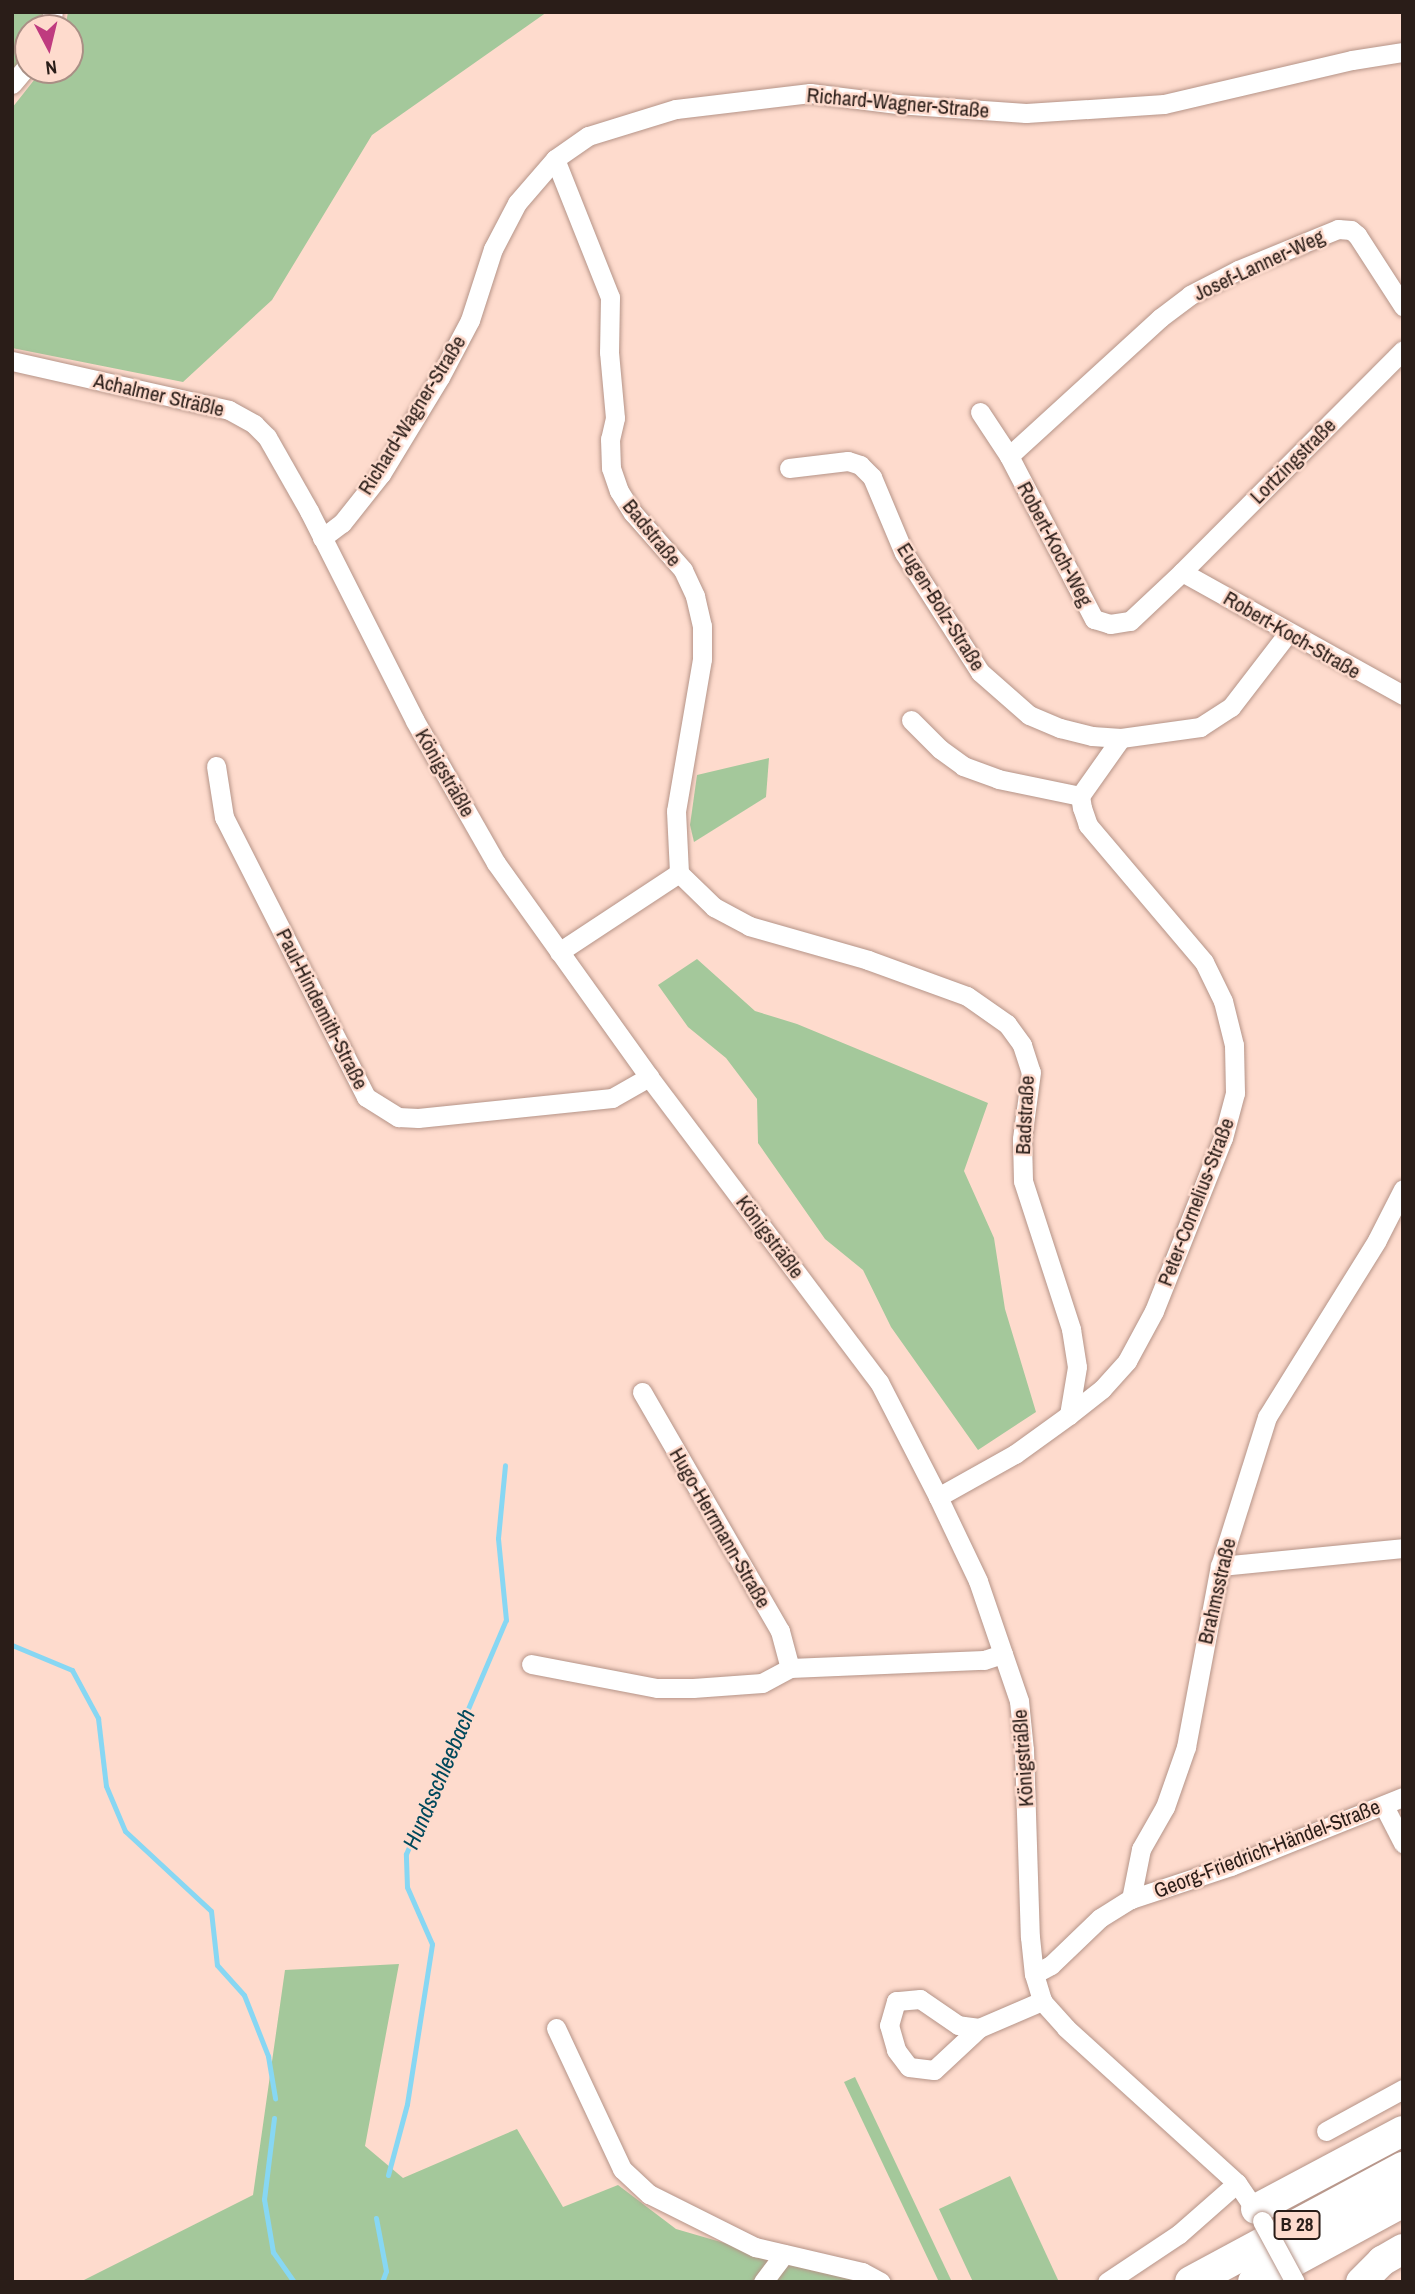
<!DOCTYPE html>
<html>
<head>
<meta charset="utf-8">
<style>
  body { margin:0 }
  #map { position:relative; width:1415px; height:2294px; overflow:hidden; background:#fedbcd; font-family:"Archivo Narrow",sans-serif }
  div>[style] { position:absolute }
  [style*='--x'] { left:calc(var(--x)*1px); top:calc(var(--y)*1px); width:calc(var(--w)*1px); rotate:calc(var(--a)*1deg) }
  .green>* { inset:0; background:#a4c89b }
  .stream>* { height:5px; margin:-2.5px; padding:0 2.5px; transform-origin:2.5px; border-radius:2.5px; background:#87d7f3 }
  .roads { filter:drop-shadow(0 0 2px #b59488) drop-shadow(0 0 2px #b59488) }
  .minor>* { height:19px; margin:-9.5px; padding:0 9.5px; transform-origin:9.5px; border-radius:9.5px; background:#fff }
  .primary>* { height:30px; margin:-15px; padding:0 15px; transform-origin:15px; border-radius:15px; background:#fff }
  .trunk>* { height:32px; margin:-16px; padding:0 16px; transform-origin:16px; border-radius:16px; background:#fff }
  .bridges { filter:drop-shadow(0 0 2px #b59488) drop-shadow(0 0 2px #b59488) }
  .minor-bridge>* { height:19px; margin:-9.5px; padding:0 9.5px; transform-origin:9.5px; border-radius:9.5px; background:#fff }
  span { translate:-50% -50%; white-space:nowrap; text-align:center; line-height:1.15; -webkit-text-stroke:5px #fedbcd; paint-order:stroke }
  .shield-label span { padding:2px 5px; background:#fedbcd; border:2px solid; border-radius:5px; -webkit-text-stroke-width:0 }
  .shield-label { font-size:19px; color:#2a1d18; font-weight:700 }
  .street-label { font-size:21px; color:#2a1d18 }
  .water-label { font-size:23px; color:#00485b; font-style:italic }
  .frame { position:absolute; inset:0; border:14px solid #2a1d18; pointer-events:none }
  .north { position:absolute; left:14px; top:14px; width:70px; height:70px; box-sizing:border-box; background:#fedbcd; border:2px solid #a98f85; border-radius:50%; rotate:173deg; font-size:19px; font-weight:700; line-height:28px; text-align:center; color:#2a1d18 }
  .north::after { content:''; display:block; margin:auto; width:24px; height:32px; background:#bf3b7f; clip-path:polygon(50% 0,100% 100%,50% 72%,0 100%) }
</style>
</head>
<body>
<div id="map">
  <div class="green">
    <div style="clip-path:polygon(12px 12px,46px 12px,43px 28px,28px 28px,28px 53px,12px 73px)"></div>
    <div style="clip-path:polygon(68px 12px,547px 12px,372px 135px,272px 300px,183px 382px,12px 348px,12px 108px,42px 70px,70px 70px,70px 28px,65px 28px)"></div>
    <div style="clip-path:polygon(769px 758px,766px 797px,694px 842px,690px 825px,697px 775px)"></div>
    <div style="clip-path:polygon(697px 959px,755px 1011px,797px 1024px,988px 1103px,964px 1171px,994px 1238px,1005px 1309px,1036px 1412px,978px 1450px,891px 1327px,863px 1270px,825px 1239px,758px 1143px,757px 1099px,726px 1058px,688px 1027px,658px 985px)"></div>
    <div style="clip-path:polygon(399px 1964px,365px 2146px,403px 2178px,517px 2129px,563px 2207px,618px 2185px,676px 2229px,859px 2282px,80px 2282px,253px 2195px,285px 1970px)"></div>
    <div style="clip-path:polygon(855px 2077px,952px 2282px,939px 2282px,844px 2082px)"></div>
    <div style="clip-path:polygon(1010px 2176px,1059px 2282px,973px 2282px,939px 2209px)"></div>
  </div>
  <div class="stream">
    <div style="--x:12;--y:1645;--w:65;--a:22.6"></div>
    <div style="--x:72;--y:1670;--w:55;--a:61.6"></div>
    <div style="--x:98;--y:1718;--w:68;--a:83.3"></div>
    <div style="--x:106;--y:1786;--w:49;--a:67.1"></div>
    <div style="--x:125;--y:1831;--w:117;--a:42.9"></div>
    <div style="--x:211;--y:1911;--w:54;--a:83.7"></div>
    <div style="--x:217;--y:1965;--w:40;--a:48"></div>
    <div style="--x:244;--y:1995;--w:66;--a:68.5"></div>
    <div style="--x:268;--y:2056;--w:43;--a:80.5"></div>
    <div style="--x:274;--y:2118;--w:82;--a:97"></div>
    <div style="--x:264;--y:2199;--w:54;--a:80.4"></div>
    <div style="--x:273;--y:2252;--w:37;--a:55"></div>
    <div style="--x:388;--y:2175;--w:73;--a:-75"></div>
    <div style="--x:407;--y:2104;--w:162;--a:-81.1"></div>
    <div style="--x:432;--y:1944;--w:62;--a:-113.7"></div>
    <div style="--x:407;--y:1887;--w:33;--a:-92"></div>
    <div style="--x:406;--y:1854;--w:254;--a:-66.9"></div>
    <div style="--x:506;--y:1620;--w:82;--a:-95.6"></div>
    <div style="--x:498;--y:1538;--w:73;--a:-84.5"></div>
    <div style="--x:376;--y:2218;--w:54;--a:79.3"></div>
    <div style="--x:386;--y:2271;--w:12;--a:110"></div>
  </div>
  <div class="roads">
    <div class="minor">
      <div style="--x:49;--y:28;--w:16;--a:-76"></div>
      <div style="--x:12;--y:84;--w:25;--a:-50"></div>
      <div style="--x:555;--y:159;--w:149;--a:68.3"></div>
      <div style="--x:610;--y:297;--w:55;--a:91"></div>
      <div style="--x:609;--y:352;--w:66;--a:84.8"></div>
      <div style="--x:615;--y:418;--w:22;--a:103"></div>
      <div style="--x:610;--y:439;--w:29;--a:88"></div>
      <div style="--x:611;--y:468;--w:24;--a:71"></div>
      <div style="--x:619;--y:491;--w:26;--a:58"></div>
      <div style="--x:633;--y:513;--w:76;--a:48.7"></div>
      <div style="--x:683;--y:570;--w:29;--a:65"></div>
      <div style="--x:695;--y:596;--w:31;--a:77"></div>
      <div style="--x:702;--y:626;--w:33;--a:90"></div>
      <div style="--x:702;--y:659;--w:154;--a:99.7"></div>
      <div style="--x:676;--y:811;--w:62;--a:87.2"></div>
      <div style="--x:679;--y:873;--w:49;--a:44.2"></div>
      <div style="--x:714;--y:907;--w:40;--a:28"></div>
      <div style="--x:749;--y:926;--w:124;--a:15.9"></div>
      <div style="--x:868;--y:960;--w:105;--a:20"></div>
      <div style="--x:967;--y:996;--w:49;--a:35"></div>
      <div style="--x:1007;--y:1024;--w:26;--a:54"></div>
      <div style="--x:1022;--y:1045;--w:28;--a:72"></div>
      <div style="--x:1031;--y:1072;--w:68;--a:97.7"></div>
      <div style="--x:1022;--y:1139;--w:42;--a:88.6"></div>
      <div style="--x:1023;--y:1181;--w:156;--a:72"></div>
      <div style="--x:1071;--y:1329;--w:38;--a:81"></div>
      <div style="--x:1077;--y:1367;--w:49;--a:99.5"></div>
      <div style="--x:12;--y:361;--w:222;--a:12.7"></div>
      <div style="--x:229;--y:410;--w:29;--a:29"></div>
      <div style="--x:254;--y:424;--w:18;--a:45"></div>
      <div style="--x:267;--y:437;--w:85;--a:60.4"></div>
      <div style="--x:309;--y:511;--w:235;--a:63.2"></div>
      <div style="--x:415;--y:721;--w:163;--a:60.3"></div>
      <div style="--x:496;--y:863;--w:263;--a:54.4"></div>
      <div style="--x:649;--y:1077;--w:382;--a:53"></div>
      <div style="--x:879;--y:1382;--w:129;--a:62.8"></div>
      <div style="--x:938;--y:1497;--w:93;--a:64.5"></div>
      <div style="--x:978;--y:1581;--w:127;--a:71.1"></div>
      <div style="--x:1019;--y:1701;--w:49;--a:84.2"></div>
      <div style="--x:1024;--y:1750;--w:187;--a:88.2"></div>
      <div style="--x:1030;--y:1937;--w:37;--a:84"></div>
      <div style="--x:1034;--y:1974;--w:28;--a:73"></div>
      <div style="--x:1042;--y:2001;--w:36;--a:48"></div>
      <div style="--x:1066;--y:2028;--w:231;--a:42.2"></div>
      <div style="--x:1237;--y:2183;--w:41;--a:55.9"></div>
      <div style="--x:980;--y:412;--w:53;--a:56.6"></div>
      <div style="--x:1009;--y:456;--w:184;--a:62.5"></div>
      <div style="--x:1094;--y:619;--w:17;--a:17"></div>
      <div style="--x:1110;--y:624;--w:20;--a:-9"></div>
      <div style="--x:1130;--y:621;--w:71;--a:-43.3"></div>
      <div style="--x:1182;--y:572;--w:313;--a:-45.1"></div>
      <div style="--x:1009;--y:456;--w:205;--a:-42.4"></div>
      <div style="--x:1160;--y:318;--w:38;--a:-37"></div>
      <div style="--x:1190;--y:295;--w:54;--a:-27.5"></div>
      <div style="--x:1238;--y:270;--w:108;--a:-22.3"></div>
      <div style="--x:1338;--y:229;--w:13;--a:4"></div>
      <div style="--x:1351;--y:230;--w:8;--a:40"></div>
      <div style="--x:1357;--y:235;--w:85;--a:57.1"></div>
      <div style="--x:789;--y:468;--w:59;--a:-6.8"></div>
      <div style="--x:848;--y:461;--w:13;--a:18"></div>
      <div style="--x:860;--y:465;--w:17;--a:45"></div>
      <div style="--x:872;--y:477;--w:82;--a:67.2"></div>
      <div style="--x:904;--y:553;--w:141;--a:57.4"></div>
      <div style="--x:980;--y:672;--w:65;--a:41.3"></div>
      <div style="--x:1029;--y:715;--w:34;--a:23"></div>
      <div style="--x:1060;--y:728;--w:33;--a:14"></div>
      <div style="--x:1092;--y:736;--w:29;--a:4"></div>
      <div style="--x:1121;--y:738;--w:80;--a:-7.9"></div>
      <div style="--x:1200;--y:727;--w:37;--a:-33"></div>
      <div style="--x:1231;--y:707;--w:93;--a:-52.4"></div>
      <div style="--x:322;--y:538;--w:25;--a:-37"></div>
      <div style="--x:342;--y:523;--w:63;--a:-51.5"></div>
      <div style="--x:381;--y:474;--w:114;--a:-58.7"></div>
      <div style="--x:440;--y:377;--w:64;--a:-62.2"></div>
      <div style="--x:470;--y:320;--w:75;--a:-72.1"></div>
      <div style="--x:493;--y:249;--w:52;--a:-62.4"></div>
      <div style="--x:517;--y:203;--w:58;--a:-49.2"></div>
      <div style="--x:555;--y:159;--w:40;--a:-34.9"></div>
      <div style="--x:588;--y:136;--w:92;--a:-17.1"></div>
      <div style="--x:676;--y:109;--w:135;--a:-6.8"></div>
      <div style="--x:810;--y:93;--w:88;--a:7.2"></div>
      <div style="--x:897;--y:104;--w:129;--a:4"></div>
      <div style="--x:1026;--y:113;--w:138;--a:-3.7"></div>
      <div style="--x:1164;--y:104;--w:193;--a:-13.2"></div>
      <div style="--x:1352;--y:60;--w:52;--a:-8.9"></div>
      <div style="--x:1182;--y:572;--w:253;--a:29.1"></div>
      <div style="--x:911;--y:720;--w:41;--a:45"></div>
      <div style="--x:940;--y:749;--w:29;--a:36"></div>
      <div style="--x:963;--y:766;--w:37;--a:20"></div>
      <div style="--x:998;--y:779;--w:84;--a:11.7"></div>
      <div style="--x:216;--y:766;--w:52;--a:81.1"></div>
      <div style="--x:224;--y:817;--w:314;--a:63.1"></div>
      <div style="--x:366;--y:1097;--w:38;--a:32"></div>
      <div style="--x:398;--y:1117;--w:20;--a:3"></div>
      <div style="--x:418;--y:1118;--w:195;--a:-5.9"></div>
      <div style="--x:612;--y:1098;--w:43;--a:-29.6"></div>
      <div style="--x:559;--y:952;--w:144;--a:-33.4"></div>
      <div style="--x:642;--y:1392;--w:276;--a:60"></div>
      <div style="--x:780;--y:1631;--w:38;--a:75"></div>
      <div style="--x:938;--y:1497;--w:88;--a:-29.2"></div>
      <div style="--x:1015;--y:1454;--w:67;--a:-35.8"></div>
      <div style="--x:1069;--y:1415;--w:42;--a:-38.2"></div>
      <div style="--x:1102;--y:1389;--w:38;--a:-48"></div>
      <div style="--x:1127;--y:1361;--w:57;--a:-61.6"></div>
      <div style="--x:1154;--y:1311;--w:186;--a:-68.3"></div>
      <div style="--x:1223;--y:1138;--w:47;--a:-75.1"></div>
      <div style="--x:1235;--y:1093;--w:48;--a:-91.2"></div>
      <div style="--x:1234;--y:1045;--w:45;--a:-104"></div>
      <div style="--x:1223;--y:1001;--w:43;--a:-116"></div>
      <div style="--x:1204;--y:962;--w:180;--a:-130.3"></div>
      <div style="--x:1088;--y:825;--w:18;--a:-109"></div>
      <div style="--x:1082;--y:808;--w:12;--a:-99"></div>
      <div style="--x:1080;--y:796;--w:71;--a:-54.7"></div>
      <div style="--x:1220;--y:1566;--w:184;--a:-5.6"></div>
      <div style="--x:531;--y:1664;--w:128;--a:10.8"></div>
      <div style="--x:657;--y:1688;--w:36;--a:0"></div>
      <div style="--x:693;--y:1688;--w:69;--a:-4.1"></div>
      <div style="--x:762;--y:1683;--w:32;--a:-28"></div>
      <div style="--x:790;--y:1668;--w:194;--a:-2.4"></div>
      <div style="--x:984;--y:1660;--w:20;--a:-18"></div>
      <div style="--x:1384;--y:1806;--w:42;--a:62.8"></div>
      <div style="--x:1131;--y:1899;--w:51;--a:-78.7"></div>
      <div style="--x:1141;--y:1849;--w:48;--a:-60.3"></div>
      <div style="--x:1165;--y:1807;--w:64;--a:-70.7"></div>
      <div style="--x:1186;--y:1747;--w:184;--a:-79.4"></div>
      <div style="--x:1220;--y:1566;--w:156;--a:-72.5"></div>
      <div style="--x:1267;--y:1417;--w:208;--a:-58.1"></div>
      <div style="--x:1377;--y:1240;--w:57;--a:-63"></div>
      <div style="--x:1034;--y:1974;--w:19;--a:-28"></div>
      <div style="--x:1051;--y:1965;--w:68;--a:-43.8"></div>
      <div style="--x:1100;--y:1918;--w:36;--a:-32"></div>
      <div style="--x:1131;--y:1899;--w:105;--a:-18.3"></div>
      <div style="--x:1231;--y:1866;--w:185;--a:-21.9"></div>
      <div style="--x:556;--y:2028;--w:156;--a:64.9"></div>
      <div style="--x:622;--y:2169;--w:37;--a:43"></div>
      <div style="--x:649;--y:2194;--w:119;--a:26.6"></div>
      <div style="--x:755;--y:2247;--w:110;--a:13.2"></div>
      <div style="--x:862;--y:2272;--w:21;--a:28"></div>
      <div style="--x:979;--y:2028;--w:21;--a:-172"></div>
      <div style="--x:958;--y:2025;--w:46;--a:-145.6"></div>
      <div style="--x:920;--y:1999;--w:24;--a:175"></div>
      <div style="--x:896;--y:2001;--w:25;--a:106"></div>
      <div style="--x:889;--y:2025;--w:26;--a:74"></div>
      <div style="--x:896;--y:2050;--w:21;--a:53"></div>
      <div style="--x:909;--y:2067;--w:25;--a:7"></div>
      <div style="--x:934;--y:2070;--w:62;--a:-43"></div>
      <div style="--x:979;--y:2028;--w:69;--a:-23.2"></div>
      <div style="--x:1326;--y:2131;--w:88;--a:-28.6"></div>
      <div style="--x:763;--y:2282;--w:35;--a:-53"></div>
      <div style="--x:1107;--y:2282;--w:87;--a:-33.7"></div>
      <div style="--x:1179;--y:2234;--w:77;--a:-41.3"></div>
    </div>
    <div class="primary">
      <div style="--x:1256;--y:2209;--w:166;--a:-28"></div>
      <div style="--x:1361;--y:2282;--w:30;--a:-45"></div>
      <div style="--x:1382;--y:2261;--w:24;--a:-30"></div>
    </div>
    <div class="trunk">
      <div style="--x:1191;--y:2282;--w:241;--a:-28.3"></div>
      <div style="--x:1254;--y:2282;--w:170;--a:-28.5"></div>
    </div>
  </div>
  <div class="bridges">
    <div class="minor-bridge">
      <div style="--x:1262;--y:2221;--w:69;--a:61.6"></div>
    </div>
  </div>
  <div class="shield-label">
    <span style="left:1297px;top:2225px">B 28</span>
  </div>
  <div class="street-label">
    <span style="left:898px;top:103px;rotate:5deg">Richard-Wagner-Straße</span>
    <span style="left:1259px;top:265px;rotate:-25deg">Josef-Lanner-Weg</span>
    <span style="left:159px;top:395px;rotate:13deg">Achalmer Sträßle</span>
    <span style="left:412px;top:415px;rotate:-58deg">Richard-Wagner-Straße</span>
    <span style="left:1293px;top:461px;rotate:-45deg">Lortzingstraße</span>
    <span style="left:652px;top:533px;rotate:51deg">Badstraße</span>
    <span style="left:1055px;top:544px;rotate:62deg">Robert-Koch-Weg</span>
    <span style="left:941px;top:607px;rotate:58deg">Eugen-Bolz-Straße</span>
    <span style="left:1292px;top:635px;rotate:30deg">Robert-Koch-Straße</span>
    <span style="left:445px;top:773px;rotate:60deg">Königsträßle</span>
    <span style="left:322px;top:1009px;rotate:63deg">Paul-Hindemith-Straße</span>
    <span style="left:1025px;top:1115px;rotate:-87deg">Badstraße</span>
    <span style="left:1196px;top:1202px;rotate:-69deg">Peter-Cornelius-Straße</span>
    <span style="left:770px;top:1237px;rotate:53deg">Königsträßle</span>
    <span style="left:720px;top:1528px;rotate:60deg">Hugo-Herrmann-Straße</span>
    <span style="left:1217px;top:1591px;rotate:-77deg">Brahmsstraße</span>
    <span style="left:1023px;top:1758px;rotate:-94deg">Königsträßle</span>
    <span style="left:1267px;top:1849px;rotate:-21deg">Georg-Friedrich-Händel-Straße</span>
  </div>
  <div class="water-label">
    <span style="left:439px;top:1779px;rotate:-67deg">Hundsschleebach</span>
  </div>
  <div class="frame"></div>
  <div class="north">N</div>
</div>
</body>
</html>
